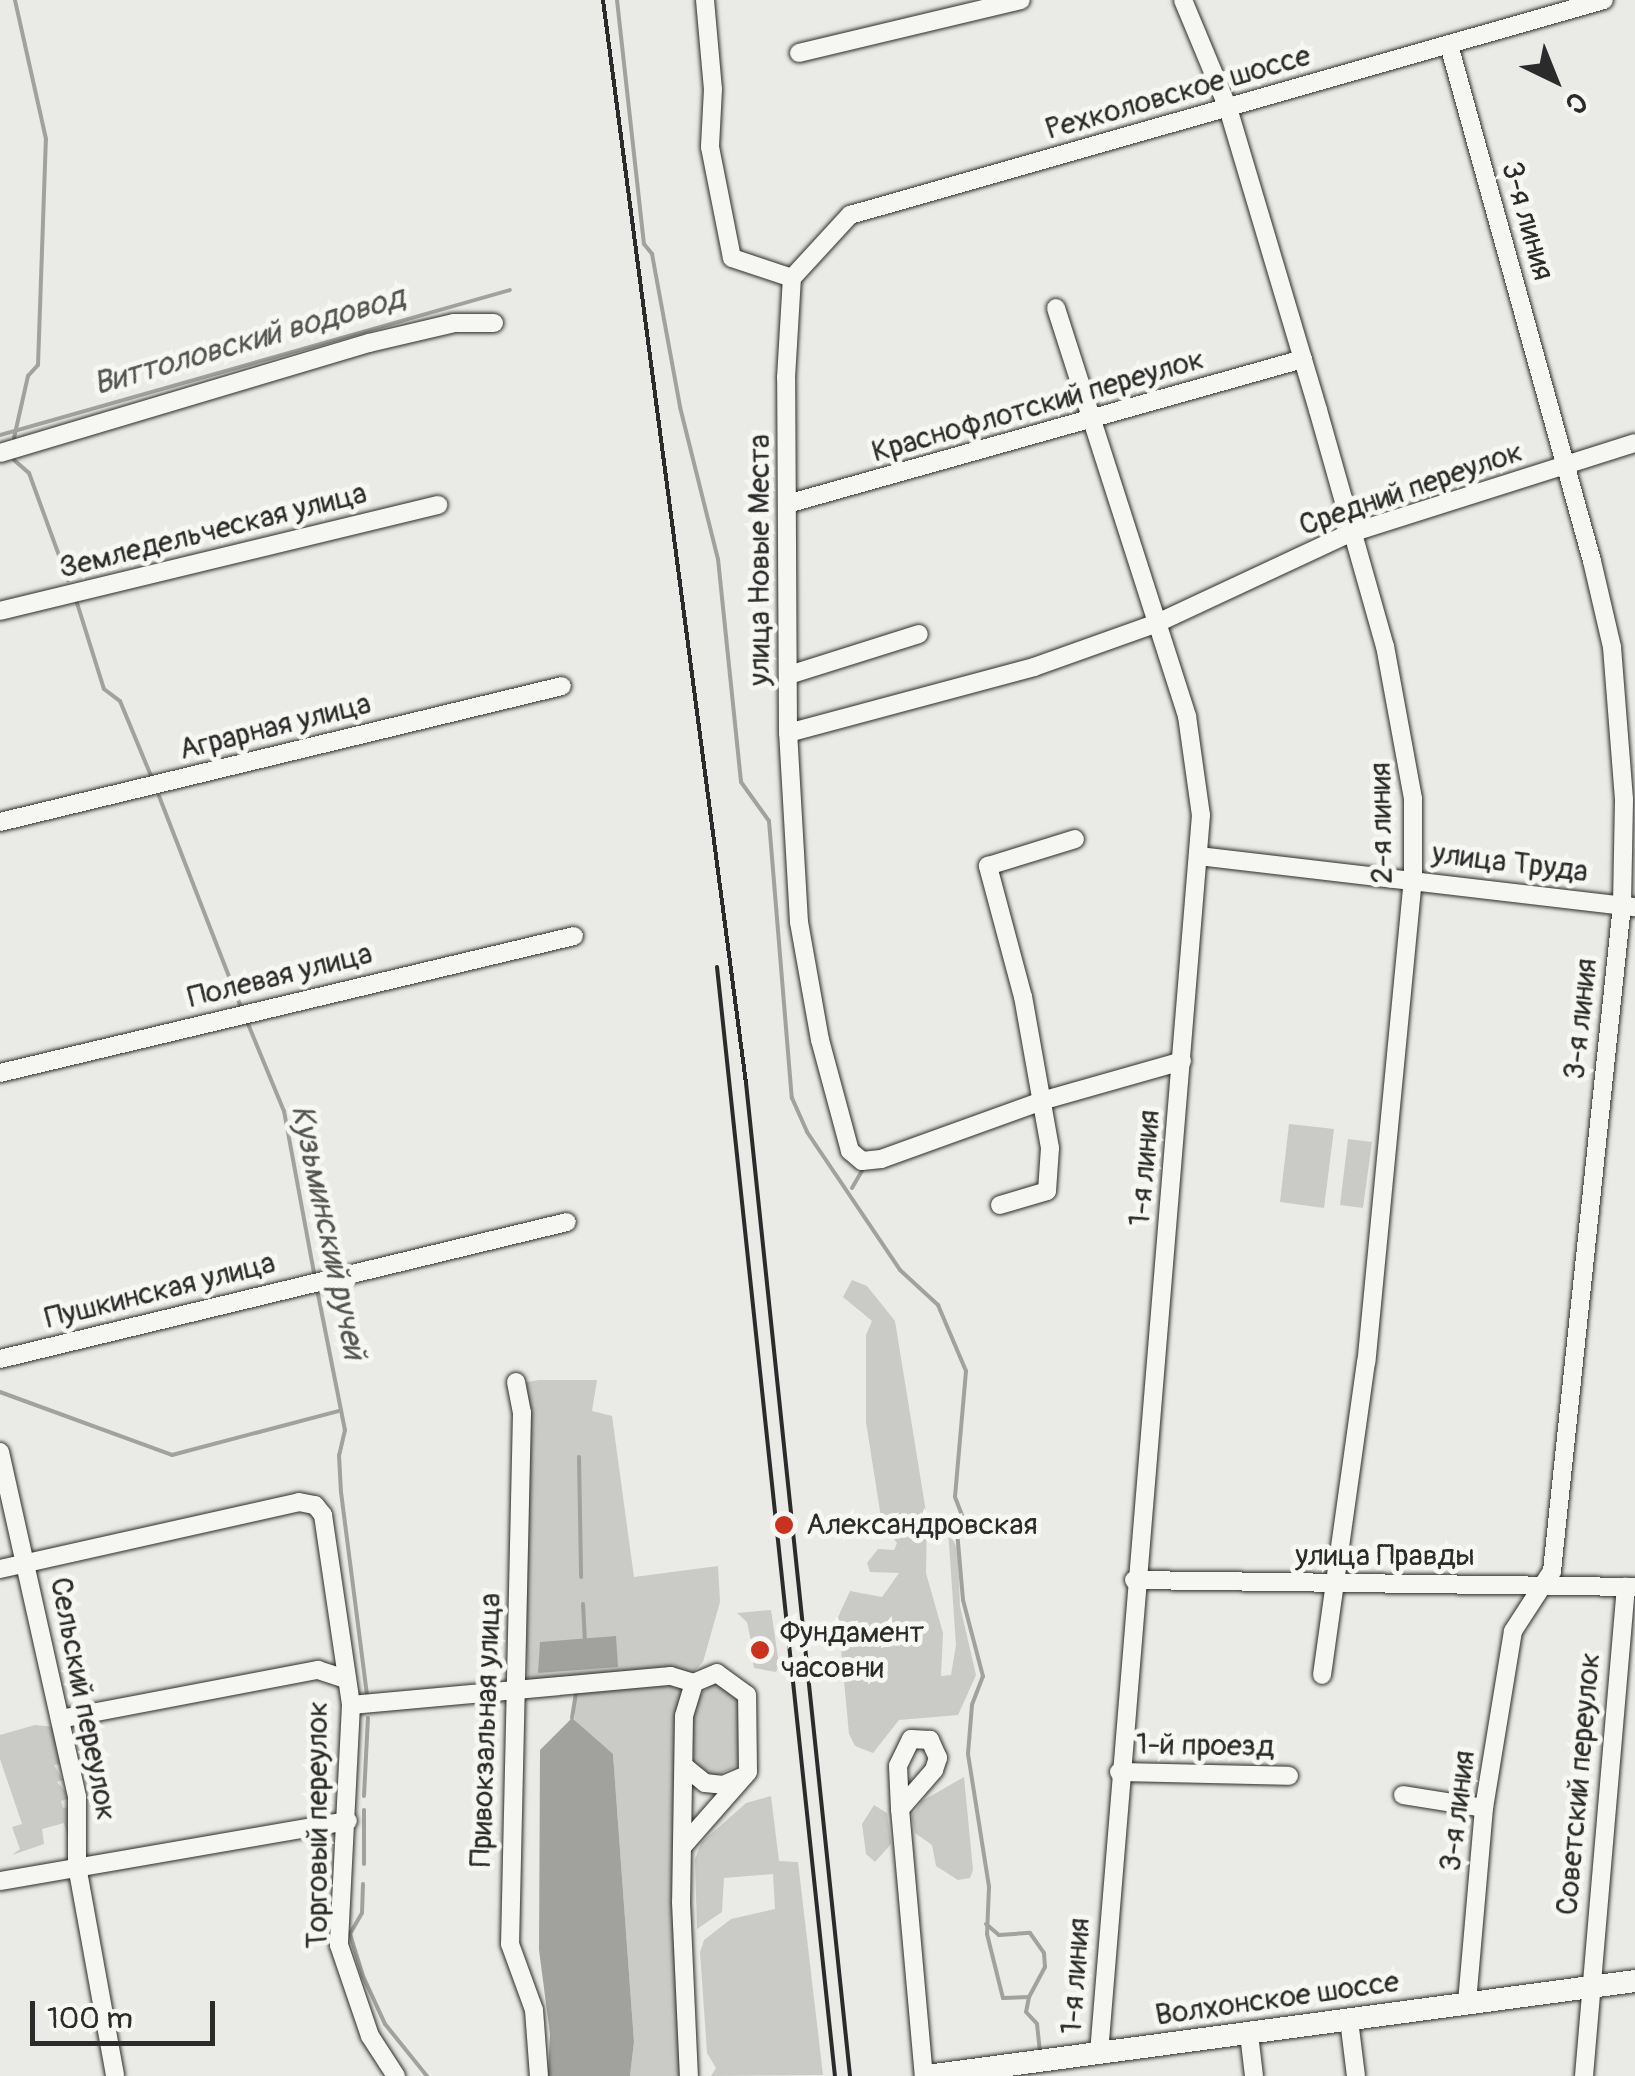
<!DOCTYPE html>
<html>
<head>
<meta charset="utf-8">
<style>
  body { margin:0 }
  #map { position:relative; width:1635px; height:2076px; overflow:hidden; background:#eaeae6; font-family:Pangolin,sans-serif }
  div>[style] { position:absolute }
  [style*='--x'] { left:calc(var(--x)*1px); top:calc(var(--y)*1px); width:calc(var(--w)*1px); rotate:calc(var(--a)*1deg) }
  .green>* { inset:0; background:#cacac7 }
  .water>* { inset:0; background:#a1a19e }
  .stream>* { height:4px; margin:-2px; padding:0 2px; transform-origin:2px; border-radius:2px; background:#a1a19e }
  .roads { filter:drop-shadow(0 0 2px #2b2b2b) drop-shadow(0 0 2px #2b2b2b) }
  .minor>* { height:18px; margin:-9px; padding:0 9px; transform-origin:9px; border-radius:9px; background:#f6f6f2 }
  .major>* { height:22px; margin:-11px; padding:0 11px; transform-origin:11px; border-radius:11px; background:#f6f6f2 }
  .rail>* { height:4px; margin:-2px; padding:0 2px; transform-origin:2px; border-radius:2px; background:#2b2b2b }
  .dots>* { width:28px; height:28px; translate:-50% -50%; box-sizing:border-box; border:5px solid #f6f6f2; border-radius:50% }
  span { translate:-50% -50%; white-space:nowrap; text-align:center; line-height:1.15; -webkit-text-stroke:10px #f6f6f2; paint-order:stroke }
  .street-label { font-size:30px; color:#2b2b2b }
  .poi-label { font-size:30px; color:#2b2b2b }
  .left { translate:0 -50%; text-align:left }
  .water-label { font-size:32px; color:#545453; font-style:italic }
  .north { position:absolute; left:1505px; top:30px; width:100px; height:100px; -webkit-text-stroke:8px #f6f6f2; paint-order:stroke; rotate:137deg; font-size:28px; font-weight:700; line-height:40px; text-align:center; color:#2b2b2b }
  .north::after { content:''; display:block; margin:auto; width:35px; height:45px; background:#2b2b2b; clip-path:polygon(50% 0,100% 100%,50% 72%,0 100%) }
  .scale { position:absolute; left:30px; top:2001px; width:185px; height:45px; box-sizing:border-box; border:5px solid #2b2b2b; border-top:0; padding-left:12px; font-size:30px; line-height:35px; white-space:nowrap; color:#2b2b2b; -webkit-text-stroke:8px #f6f6f2; paint-order:stroke }
</style>
</head>
<body>
<div id="map">
  <div class="green">
    <div style="clip-path:polygon(1289px 1124px,1334px 1129px,1324px 1208px,1280px 1202px)"></div>
    <div style="clip-path:polygon(1348px 1139px,1372px 1142px,1363px 1208px,1340px 1205px)"></div>
    <div style="clip-path:polygon(852px 1280px,867px 1286px,895px 1321px,927px 1518px,926px 1573px,943px 1633px,941px 1676px,951px 1675px,956px 1645px,948px 1530px,958px 1550px,960px 1606px,976px 1675px,958px 1715px,899px 1720px,873px 1753px,855px 1746px,849px 1734px,838px 1617px,850px 1591px,882px 1597px,899px 1573px,870px 1572px,867px 1563px,878px 1549px,894px 1550px,897px 1543px,882px 1524px,866px 1422px,866px 1335px,872px 1321px,843px 1297px)"></div>
    <div style="clip-path:polygon(539px 1380px,597px 1380px,592px 1411px,612px 1416px,634px 1577px,718px 1566px,720px 1602px,703px 1662px,693px 1672px,528px 1684px,521px 1383px)"></div>
    <div style="clip-path:polygon(771px 1610px,779px 1665px,776px 1672px,754px 1668px,753px 1662px,770px 1658px,769px 1640px,751px 1641px,747px 1622px,737px 1613px)"></div>
    <div style="clip-path:polygon(714px 1682px,728px 1684px,741px 1699px,741px 1764px,715px 1776px,693px 1765px,690px 1724px,695px 1700px)"></div>
    <div style="clip-path:polygon(686px 1684px,684px 2076px,630px 2076px,634px 2042px,613px 1754px,574px 1725px,576px 1692px)"></div>
    <div style="clip-path:polygon(35px 1725px,55px 1727px,61px 1764px,54px 1765px,63px 1780px,57px 1782px,71px 1798px,61px 1801px,63px 1808px,70px 1807px,68px 1837px,64px 1823px,42px 1829px,44px 1844px,12px 1855px,20px 1849px,12px 1827px,22px 1824px,0 1759px,0 1735px)"></div>
    <div style="clip-path:polygon(964px 1777px,973px 1870px,970px 1878px,958px 1880px,936px 1866px,932px 1845px,915px 1833px,912px 1816px,922px 1801px)"></div>
    <div style="clip-path:polygon(771px 1796px,779px 1861px,798px 1862px,823px 2075px,711px 2076px,716px 2068px,707px 2053px,700px 1952px,704px 1940px,731px 1919px,775px 1909px,773px 1874px,724px 1878px,722px 1912px,697px 1929px,695px 1859px,701px 1843px,746px 1803px)"></div>
    <div style="clip-path:polygon(874px 1805px,887px 1813px,891px 1844px,875px 1862px,866px 1854px,862px 1824px)"></div>
  </div>
  <div class="water">
    <div style="clip-path:polygon(616px 1636px,618px 1667px,538px 1673px,540px 1642px)"></div>
    <div style="clip-path:polygon(572px 1718px,613px 1754px,634px 2042px,630px 2076px,548px 2076px,550px 2034px,539px 1950px,540px 1750px)"></div>
  </div>
  <div class="stream">
    <div style="--x:617;--y:0;--w:245;--a:83.7"></div>
    <div style="--x:644;--y:244;--w:13;--a:51"></div>
    <div style="--x:652;--y:254;--w:156;--a:79.6"></div>
    <div style="--x:680;--y:407;--w:157;--a:76"></div>
    <div style="--x:718;--y:559;--w:224;--a:84.1"></div>
    <div style="--x:741;--y:782;--w:48;--a:54.3"></div>
    <div style="--x:769;--y:821;--w:278;--a:85.3"></div>
    <div style="--x:792;--y:1098;--w:37;--a:66"></div>
    <div style="--x:807;--y:1132;--w:166;--a:56"></div>
    <div style="--x:900;--y:1270;--w:52;--a:42.6"></div>
    <div style="--x:938;--y:1305;--w:72;--a:67"></div>
    <div style="--x:966;--y:1371;--w:126;--a:95"></div>
    <div style="--x:955;--y:1497;--w:25;--a:69"></div>
    <div style="--x:964;--y:1520;--w:13;--a:122"></div>
    <div style="--x:957;--y:1531;--w:69;--a:85"></div>
    <div style="--x:963;--y:1600;--w:79;--a:75.3"></div>
    <div style="--x:983;--y:1676;--w:31;--a:111"></div>
    <div style="--x:972;--y:1705;--w:49;--a:94.7"></div>
    <div style="--x:968;--y:1754;--w:135;--a:81"></div>
    <div style="--x:989;--y:1887;--w:47;--a:92.4"></div>
    <div style="--x:987;--y:1934;--w:66;--a:76"></div>
    <div style="--x:1003;--y:1998;--w:26;--a:-2"></div>
    <div style="--x:1029;--y:1997;--w:15;--a:101"></div>
    <div style="--x:1026;--y:2012;--w:16;--a:47"></div>
    <div style="--x:1037;--y:2024;--w:28;--a:84"></div>
    <div style="--x:0;--y:435;--w:530;--a:-15.87"></div>
    <div style="--x:14;--y:438;--w:64;--a:-77.3"></div>
    <div style="--x:28;--y:376;--w:15;--a:-48"></div>
    <div style="--x:38;--y:365;--w:226;--a:-88"></div>
    <div style="--x:46;--y:139;--w:142;--a:-102.6"></div>
    <div style="--x:14;--y:460;--w:20;--a:41"></div>
    <div style="--x:29;--y:473;--w:114;--a:70"></div>
    <div style="--x:77;--y:603;--w:90;--a:72.6"></div>
    <div style="--x:104;--y:689;--w:20;--a:37"></div>
    <div style="--x:120;--y:701;--w:81;--a:67.5"></div>
    <div style="--x:159;--y:796;--w:230;--a:68.8"></div>
    <div style="--x:246;--y:1019;--w:100;--a:67.6"></div>
    <div style="--x:284;--y:1111;--w:171;--a:79.5"></div>
    <div style="--x:852;--y:1188;--w:24;--a:-60"></div>
    <div style="--x:317;--y:1289;--w:144;--a:78.8"></div>
    <div style="--x:345;--y:1430;--w:26;--a:103"></div>
    <div style="--x:339;--y:1455;--w:37;--a:87"></div>
    <div style="--x:341;--y:1492;--w:205;--a:82.7"></div>
    <div style="--x:0;--y:1392;--w:183;--a:20.1"></div>
    <div style="--x:172;--y:1455;--w:172;--a:-14.8"></div>
    <div style="--x:579;--y:1457;--w:120;--a:89"></div>
    <div style="--x:583;--y:1604;--w:35;--a:87"></div>
    <div style="--x:572;--y:1718;--w:26;--a:-81"></div>
    <div style="--x:364;--y:1796;--w:78;--a:-87.1"></div>
    <div style="--x:364;--y:1810;--w:54;--a:90"></div>
    <div style="--x:363;--y:1884;--w:29;--a:92"></div>
    <div style="--x:362;--y:1913;--w:24;--a:120"></div>
    <div style="--x:350;--y:1934;--w:44;--a:72.8"></div>
    <div style="--x:363;--y:1976;--w:53;--a:65.4"></div>
    <div style="--x:385;--y:2024;--w:67;--a:51.1"></div>
    <div style="--x:986;--y:1924;--w:17;--a:40"></div>
    <div style="--x:999;--y:1935;--w:31;--a:-4"></div>
    <div style="--x:1030;--y:1933;--w:24;--a:55"></div>
    <div style="--x:1044;--y:1953;--w:14;--a:86"></div>
    <div style="--x:1045;--y:1967;--w:34;--a:118"></div>
  </div>
  <div class="roads">
    <div class="minor">
      <div style="--x:705;--y:0;--w:89;--a:84.9"></div>
      <div style="--x:713;--y:89;--w:58;--a:93"></div>
      <div style="--x:710;--y:147;--w:113;--a:78.8"></div>
      <div style="--x:732;--y:258;--w:63;--a:18.4"></div>
      <div style="--x:1183;--y:0;--w:117;--a:67.4"></div>
      <div style="--x:1228;--y:108;--w:315;--a:73.4"></div>
      <div style="--x:1318;--y:410;--w:245;--a:74.2"></div>
      <div style="--x:1385;--y:646;--w:156;--a:79.6"></div>
      <div style="--x:1413;--y:799;--w:79;--a:90"></div>
      <div style="--x:1413;--y:878;--w:486;--a:95.5"></div>
      <div style="--x:1366;--y:1362;--w:316;--a:98"></div>
      <div style="--x:1449;--y:45;--w:535;--a:74.51"></div>
      <div style="--x:1592;--y:561;--w:88;--a:76.9"></div>
      <div style="--x:1612;--y:647;--w:153;--a:85.5"></div>
      <div style="--x:1624;--y:800;--w:105;--a:91.1"></div>
      <div style="--x:1622;--y:905;--w:670;--a:96"></div>
      <div style="--x:1552;--y:1571;--w:72;--a:123"></div>
      <div style="--x:1513;--y:1631;--w:179;--a:99.3"></div>
      <div style="--x:1484;--y:1808;--w:197;--a:95"></div>
      <div style="--x:799;--y:53;--w:228;--a:-13.4"></div>
      <div style="--x:1056;--y:308;--w:429;--a:72.2"></div>
      <div style="--x:1187;--y:716;--w:100;--a:82"></div>
      <div style="--x:1201;--y:815;--w:1242;--a:94.71"></div>
      <div style="--x:0;--y:453;--w:385;--a:-16.6"></div>
      <div style="--x:369;--y:343;--w:87;--a:-13.2"></div>
      <div style="--x:454;--y:323;--w:40;--a:0"></div>
      <div style="--x:787;--y:504;--w:536;--a:-15.7"></div>
      <div style="--x:0;--y:611;--w:451;--a:-13.6"></div>
      <div style="--x:789;--y:675;--w:136;--a:-17.5"></div>
      <div style="--x:788;--y:733;--w:255;--a:-15"></div>
      <div style="--x:1034;--y:667;--w:128;--a:-19.6"></div>
      <div style="--x:1155;--y:624;--w:213;--a:-25"></div>
      <div style="--x:1348;--y:534;--w:301;--a:-17.6"></div>
      <div style="--x:0;--y:822;--w:578;--a:-13.6"></div>
      <div style="--x:1199;--y:856;--w:439;--a:6.7"></div>
      <div style="--x:1182;--y:1061;--w:146;--a:164.1"></div>
      <div style="--x:1042;--y:1101;--w:171;--a:160.2"></div>
      <div style="--x:881;--y:1159;--w:19;--a:174"></div>
      <div style="--x:862;--y:1161;--w:16;--a:-140"></div>
      <div style="--x:850;--y:1151;--w:115;--a:-105.1"></div>
      <div style="--x:820;--y:1040;--w:120;--a:-100.1"></div>
      <div style="--x:799;--y:922;--w:189;--a:-93.3"></div>
      <div style="--x:788;--y:733;--w:355;--a:-90.3"></div>
      <div style="--x:786;--y:378;--w:100;--a:-86.6"></div>
      <div style="--x:792;--y:278;--w:86;--a:-47.4"></div>
      <div style="--x:850;--y:215;--w:784;--a:-15.92"></div>
      <div style="--x:0;--y:1073;--w:590;--a:-13.42"></div>
      <div style="--x:1000;--y:1205;--w:49;--a:-16.6"></div>
      <div style="--x:1047;--y:1191;--w:43;--a:-86"></div>
      <div style="--x:1050;--y:1148;--w:153;--a:-100.1"></div>
      <div style="--x:1023;--y:997;--w:136;--a:-105"></div>
      <div style="--x:988;--y:866;--w:91;--a:-17.2"></div>
      <div style="--x:0;--y:1359;--w:583;--a:-13.58"></div>
      <div style="--x:516;--y:1382;--w:32;--a:79"></div>
      <div style="--x:522;--y:1413;--w:531;--a:91.29"></div>
      <div style="--x:510;--y:1944;--w:70;--a:70"></div>
      <div style="--x:534;--y:2010;--w:66;--a:85.7"></div>
      <div style="--x:0;--y:1452;--w:353;--a:77.4"></div>
      <div style="--x:77;--y:1797;--w:69;--a:90"></div>
      <div style="--x:77;--y:1866;--w:213;--a:79.7"></div>
      <div style="--x:0;--y:1569;--w:306;--a:-12.6"></div>
      <div style="--x:299;--y:1502;--w:16;--a:11"></div>
      <div style="--x:315;--y:1505;--w:13;--a:51"></div>
      <div style="--x:323;--y:1515;--w:192;--a:81.6"></div>
      <div style="--x:351;--y:1705;--w:240;--a:92.9"></div>
      <div style="--x:339;--y:1945;--w:96;--a:71.2"></div>
      <div style="--x:370;--y:2036;--w:48;--a:57"></div>
      <div style="--x:1134;--y:1580;--w:501;--a:0.8"></div>
      <div style="--x:351;--y:1705;--w:321;--a:-5.2"></div>
      <div style="--x:671;--y:1676;--w:24;--a:17"></div>
      <div style="--x:60;--y:1719;--w:263;--a:-10.8"></div>
      <div style="--x:318;--y:1670;--w:28;--a:18"></div>
      <div style="--x:684;--y:1766;--w:27;--a:39"></div>
      <div style="--x:705;--y:1783;--w:18;--a:6"></div>
      <div style="--x:723;--y:1785;--w:23;--a:-23"></div>
      <div style="--x:1119;--y:1772;--w:170;--a:1.3"></div>
      <div style="--x:1403;--y:1795;--w:82;--a:9.1"></div>
      <div style="--x:900;--y:1809;--w:52;--a:-48.9"></div>
      <div style="--x:934;--y:1770;--w:13;--a:-72"></div>
      <div style="--x:938;--y:1758;--w:20;--a:-114"></div>
      <div style="--x:930;--y:1740;--w:19;--a:-177"></div>
      <div style="--x:911;--y:1739;--w:30;--a:116"></div>
      <div style="--x:898;--y:1766;--w:43;--a:87.3"></div>
      <div style="--x:900;--y:1809;--w:268;--a:84.9"></div>
      <div style="--x:683;--y:1846;--w:98;--a:-48.7"></div>
      <div style="--x:748;--y:1772;--w:77;--a:-90.7"></div>
      <div style="--x:747;--y:1695;--w:37;--a:-144"></div>
      <div style="--x:717;--y:1673;--w:25;--a:157"></div>
      <div style="--x:694;--y:1683;--w:34;--a:107"></div>
      <div style="--x:684;--y:1716;--w:186;--a:90.9"></div>
      <div style="--x:681;--y:1902;--w:174;--a:87.4"></div>
      <div style="--x:0;--y:1881;--w:353;--a:-9.8"></div>
      <div style="--x:1349;--y:2020;--w:56;--a:82.9"></div>
      <div style="--x:1249;--y:2034;--w:42;--a:83.2"></div>
      <div style="--x:1584;--y:2076;--w:491;--a:-85.1"></div>
    </div>
    <div class="major">
      <div style="--x:927;--y:2076;--w:714;--a:-7.64"></div>
    </div>
  </div>
  <div class="rail">
    <div style="--x:603;--y:0;--w:1092;--a:82.48"></div>
    <div style="--x:746;--y:1083;--w:998;--a:84.02"></div>
    <div style="--x:717;--y:967;--w:1115;--a:83.93"></div>
  </div>
  <div class="dots">
    <div style="left:784px;top:1525px;background:#c8321e"></div>
    <div style="left:760px;top:1650px;background:#c8321e"></div>
  </div>
  <div class="street-label">
    <span style="left:1178px;top:93px;rotate:-16deg">Рехколовское шоссе</span>
    <span style="left:1527px;top:221px;rotate:74deg">3-я линия</span>
    <span style="left:1038px;top:406px;rotate:-16deg">Краснофлотский переулок</span>
    <span style="left:1411px;top:489px;rotate:-19deg">Средний переулок</span>
    <span style="left:213px;top:531px;rotate:-14deg">Земледельческая улица</span>
    <span style="left:760px;top:560px;rotate:-90deg">улица Новые Места</span>
    <span style="left:275px;top:727px;rotate:-14deg">Аграрная улица</span>
    <span style="left:1382px;top:823px;rotate:-91deg">2-я линия</span>
    <span style="left:1510px;top:863px;rotate:7deg">улица Труда</span>
    <span style="left:280px;top:976px;rotate:-14deg">Полевая улица</span>
    <span style="left:1581px;top:1019px;rotate:-84deg">3-я линия</span>
    <span style="left:1145px;top:1168px;rotate:-85deg">1-я линия</span>
    <span style="left:160px;top:1291px;rotate:-14deg">Пушкинская улица</span>
    <span style="left:1385px;top:1556px">улица Правды</span>
    <span style="left:83px;top:1699px;rotate:79deg">Сельский переулок</span>
    <span style="left:486px;top:1730px;rotate:-88deg">Привокзальная улица</span>
    <span style="left:1205px;top:1746px;rotate:1deg">1-й проезд</span>
    <span style="left:1579px;top:1784px;rotate:-85deg">Советский переулок</span>
    <span style="left:1458px;top:1811px;rotate:-83deg">3-я линия</span>
    <span style="left:318px;top:1825px;rotate:-90deg">Торговый переулок</span>
    <span style="left:1076px;top:1976px;rotate:-86deg">1-я линия</span>
    <span style="left:1277px;top:1999px;rotate:-8deg">Волхонское шоссе</span>
  </div>
  <div class="poi-label">
    <span class="left" style="left:806px;top:1525px">Александровская</span>
    <span class="left" style="left:780px;top:1650px">Фундамент<br>часовни</span>
  </div>
  <div class="water-label">
    <span style="left:249px;top:341px;rotate:-16deg">Виттоловский водовод</span>
    <span style="left:328px;top:1232px;rotate:78deg">Кузьминский ручей</span>
  </div>
  <div class="north">С</div>
  <div class="scale">100 m</div>
</div>
</body>
</html>
